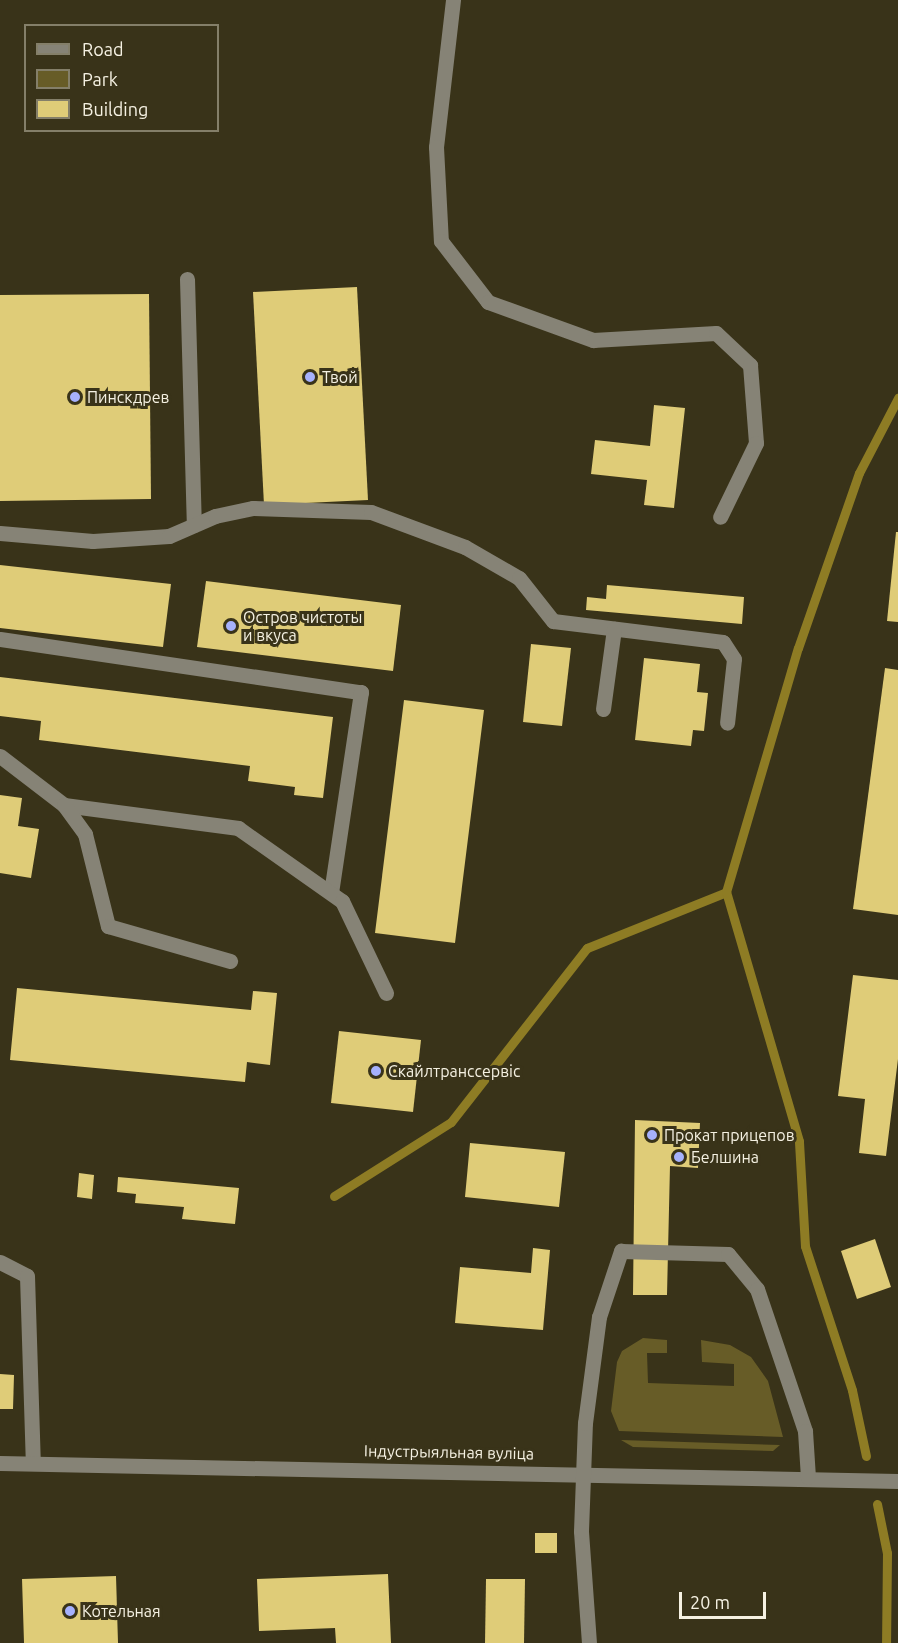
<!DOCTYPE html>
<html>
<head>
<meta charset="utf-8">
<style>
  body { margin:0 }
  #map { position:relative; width:898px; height:1643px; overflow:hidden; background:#393319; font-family:Ubuntu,sans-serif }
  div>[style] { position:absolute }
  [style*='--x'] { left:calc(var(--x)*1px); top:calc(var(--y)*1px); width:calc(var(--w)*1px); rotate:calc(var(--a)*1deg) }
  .green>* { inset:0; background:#675c27 }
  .stream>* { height:9px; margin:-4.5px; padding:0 4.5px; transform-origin:4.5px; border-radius:4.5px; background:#8e7c24 }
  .building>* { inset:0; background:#dfcc78 }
  .minor>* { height:15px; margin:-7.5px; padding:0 7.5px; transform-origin:7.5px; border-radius:7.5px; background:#868376 }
  .dots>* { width:16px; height:16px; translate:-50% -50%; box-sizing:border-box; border:3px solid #393319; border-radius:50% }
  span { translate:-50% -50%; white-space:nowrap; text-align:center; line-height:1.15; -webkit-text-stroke:6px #393319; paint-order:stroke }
  .poi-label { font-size:16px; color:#f5f1e2 }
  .left { translate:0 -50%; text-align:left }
  .street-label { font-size:16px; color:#f5f1e2 }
  .legend { position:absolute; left:24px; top:24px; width:195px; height:108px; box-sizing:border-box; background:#393319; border:2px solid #847f69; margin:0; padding:8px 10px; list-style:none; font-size:18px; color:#f5f1e2 }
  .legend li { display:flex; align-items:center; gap:12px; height:30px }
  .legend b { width:30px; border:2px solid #847f69 }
  .scale { position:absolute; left:679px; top:1592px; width:87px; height:27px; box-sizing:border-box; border:3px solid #f5f1e2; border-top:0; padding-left:8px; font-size:18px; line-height:21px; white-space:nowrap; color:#f5f1e2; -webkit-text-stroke:4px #393319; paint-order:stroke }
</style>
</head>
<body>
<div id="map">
  <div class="green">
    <div style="clip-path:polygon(643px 1338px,667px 1340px,667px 1353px,647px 1353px,648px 1383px,734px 1386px,734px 1364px,702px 1362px,701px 1340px,730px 1345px,751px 1357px,768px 1381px,783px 1437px,619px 1431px,611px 1411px,617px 1362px,622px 1351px)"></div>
    <div style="clip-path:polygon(621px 1440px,780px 1445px,773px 1451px,633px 1447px)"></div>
  </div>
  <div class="stream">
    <div style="--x:334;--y:1196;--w:138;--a:-32.3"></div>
    <div style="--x:451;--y:1122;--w:221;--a:-52"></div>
    <div style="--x:587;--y:948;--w:150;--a:-21.9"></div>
    <div style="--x:866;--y:1456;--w:67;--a:-102"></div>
    <div style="--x:852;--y:1390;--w:151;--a:-108.1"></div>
    <div style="--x:805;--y:1246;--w:105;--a:-93.3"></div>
    <div style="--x:799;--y:1141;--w:259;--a:-106.3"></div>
    <div style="--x:726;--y:892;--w:254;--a:-73.6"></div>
    <div style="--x:798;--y:648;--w:185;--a:-70.8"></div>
    <div style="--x:859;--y:473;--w:85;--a:-62.5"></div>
    <div style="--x:877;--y:1504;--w:50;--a:78.5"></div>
    <div style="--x:887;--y:1553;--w:90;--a:90.6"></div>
  </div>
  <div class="building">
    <div style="clip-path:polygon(357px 287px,368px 500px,264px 505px,253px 292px)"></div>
    <div style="clip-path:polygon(149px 294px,151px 499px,0 501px,0 295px)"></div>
    <div style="clip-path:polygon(654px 405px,685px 408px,674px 508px,644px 505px,647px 480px,591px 474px,595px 440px,650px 446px)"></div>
    <div style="clip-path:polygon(896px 532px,898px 532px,898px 622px,887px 621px)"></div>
    <div style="clip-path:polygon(0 565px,171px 584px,163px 647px,0 628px)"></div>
    <div style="clip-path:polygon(206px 581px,401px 605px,393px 671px,197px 647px)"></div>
    <div style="clip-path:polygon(607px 585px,744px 597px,742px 624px,586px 610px,587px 597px,606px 599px)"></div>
    <div style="clip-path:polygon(531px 644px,571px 648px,562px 726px,523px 722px)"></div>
    <div style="clip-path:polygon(644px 658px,700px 664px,697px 692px,708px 693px,704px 731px,693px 730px,691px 746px,635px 740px)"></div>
    <div style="clip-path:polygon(885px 668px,898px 670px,898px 915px,853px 909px)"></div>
    <div style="clip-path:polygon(0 677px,333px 717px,323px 798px,294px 795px,295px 787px,248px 781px,250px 766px,39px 740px,41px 721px,0 716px)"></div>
    <div style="clip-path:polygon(404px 700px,484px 710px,455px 943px,375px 933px)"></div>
    <div style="clip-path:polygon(0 795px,22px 798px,18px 826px,39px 829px,31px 878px,0 873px)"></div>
    <div style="clip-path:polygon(853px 975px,898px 980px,898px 1059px,886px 1156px,859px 1153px,865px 1099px,838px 1096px)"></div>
    <div style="clip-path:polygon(17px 988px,251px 1010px,253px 991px,277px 993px,270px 1065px,247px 1062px,245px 1082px,10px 1060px)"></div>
    <div style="clip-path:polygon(339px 1031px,421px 1040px,413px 1112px,331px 1103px)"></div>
    <div style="clip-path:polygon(635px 1120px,700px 1123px,698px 1168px,670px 1166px,667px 1295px,633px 1295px)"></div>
    <div style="clip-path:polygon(470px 1143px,565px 1152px,559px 1207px,465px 1197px)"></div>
    <div style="clip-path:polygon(79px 1173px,94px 1175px,92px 1199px,77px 1197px)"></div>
    <div style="clip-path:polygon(118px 1177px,239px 1188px,235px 1224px,182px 1219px,184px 1207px,135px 1203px,136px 1194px,117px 1192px)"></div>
    <div style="clip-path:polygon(875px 1239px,891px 1287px,857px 1299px,841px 1251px)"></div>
    <div style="clip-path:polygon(533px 1248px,550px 1250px,543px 1330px,455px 1323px,460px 1267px,531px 1273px)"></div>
    <div style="clip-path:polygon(0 1374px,14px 1375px,13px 1409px,0 1409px)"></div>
    <div style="clip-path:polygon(535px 1533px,557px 1533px,557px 1553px,535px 1553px)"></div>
    <div style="clip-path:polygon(388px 1574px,391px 1643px,336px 1643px,335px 1628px,259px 1631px,257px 1579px)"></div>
    <div style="clip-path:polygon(116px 1576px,118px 1643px,24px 1643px,22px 1579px)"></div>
    <div style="clip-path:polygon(486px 1579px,525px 1579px,524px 1643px,485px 1643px)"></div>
  </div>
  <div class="minor">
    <div style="--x:453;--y:0;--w:148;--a:96.6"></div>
    <div style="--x:436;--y:147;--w:94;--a:87"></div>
    <div style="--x:441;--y:241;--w:77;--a:52.4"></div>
    <div style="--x:488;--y:302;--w:112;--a:19.9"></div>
    <div style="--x:593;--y:340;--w:123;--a:-3.3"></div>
    <div style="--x:716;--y:333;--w:47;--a:43.3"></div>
    <div style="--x:750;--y:365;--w:78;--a:85.6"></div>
    <div style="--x:756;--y:443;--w:82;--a:115.9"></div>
    <div style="--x:187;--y:279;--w:246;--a:88.4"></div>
    <div style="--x:0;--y:533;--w:93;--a:4.9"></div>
    <div style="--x:93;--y:541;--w:76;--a:-3.8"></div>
    <div style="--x:169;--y:536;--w:50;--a:-23.5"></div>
    <div style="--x:215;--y:516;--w:39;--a:-12"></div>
    <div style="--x:253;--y:508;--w:118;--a:1.9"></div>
    <div style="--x:371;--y:512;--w:100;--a:20.4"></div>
    <div style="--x:465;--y:547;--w:62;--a:29.9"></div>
    <div style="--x:519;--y:578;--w:55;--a:51.7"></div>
    <div style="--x:553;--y:621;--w:171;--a:7"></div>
    <div style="--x:723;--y:642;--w:20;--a:57"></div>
    <div style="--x:734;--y:659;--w:64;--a:96.2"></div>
    <div style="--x:0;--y:639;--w:365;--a:8.4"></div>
    <div style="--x:361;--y:692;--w:203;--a:98.5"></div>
    <div style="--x:603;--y:709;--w:81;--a:-82.2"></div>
    <div style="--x:0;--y:756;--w:81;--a:37.4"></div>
    <div style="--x:64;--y:805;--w:176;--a:7.5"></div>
    <div style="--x:238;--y:828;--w:127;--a:35.1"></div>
    <div style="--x:342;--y:901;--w:102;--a:64.4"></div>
    <div style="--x:64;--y:805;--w:36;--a:54"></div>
    <div style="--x:85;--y:834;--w:95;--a:76"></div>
    <div style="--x:108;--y:926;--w:127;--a:16"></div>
    <div style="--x:0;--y:1262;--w:30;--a:27"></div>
    <div style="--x:27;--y:1276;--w:187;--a:88.2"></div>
    <div style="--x:0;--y:1463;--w:898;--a:1.15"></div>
    <div style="--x:589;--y:1643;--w:112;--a:-94.1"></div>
    <div style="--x:581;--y:1531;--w:108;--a:-87.9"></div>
    <div style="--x:585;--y:1423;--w:107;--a:-82.5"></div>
    <div style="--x:599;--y:1317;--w:70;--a:-71.6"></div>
    <div style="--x:621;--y:1251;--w:107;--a:1.6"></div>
    <div style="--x:728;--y:1254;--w:45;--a:50.4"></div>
    <div style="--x:757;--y:1289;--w:150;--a:71.3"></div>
    <div style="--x:805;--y:1431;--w:46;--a:86.3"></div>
  </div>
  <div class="dots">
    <div style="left:310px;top:377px;background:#a6b1fc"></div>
    <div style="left:75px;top:397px;background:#a6b1fc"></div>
    <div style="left:231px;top:626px;background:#a6b1fc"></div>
    <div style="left:376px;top:1071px;background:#a6b1fc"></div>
    <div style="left:652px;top:1135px;background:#a6b1fc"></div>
    <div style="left:679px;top:1157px;background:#a6b1fc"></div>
    <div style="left:70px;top:1611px;background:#a6b1fc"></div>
  </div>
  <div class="poi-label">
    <span class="left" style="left:322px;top:377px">Твой</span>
    <span class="left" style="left:87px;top:397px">Пинскдрев</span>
    <span class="left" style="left:243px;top:626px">Остров чистоты<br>и вкуса</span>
    <span class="left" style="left:388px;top:1071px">Скайлтранссервіс</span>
    <span class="left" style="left:664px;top:1135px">Прокат прицепов</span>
    <span class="left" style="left:691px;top:1157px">Белшина</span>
    <span class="left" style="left:82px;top:1611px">Котельная</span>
  </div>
  <div class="street-label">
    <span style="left:449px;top:1452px;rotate:1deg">Індустрыяльная вуліца</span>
  </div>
  <ul class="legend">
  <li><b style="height:8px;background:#868376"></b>Road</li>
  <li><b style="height:16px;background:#675c27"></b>Park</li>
  <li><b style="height:16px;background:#dfcc78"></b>Building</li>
  </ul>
  <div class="scale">20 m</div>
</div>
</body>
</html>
